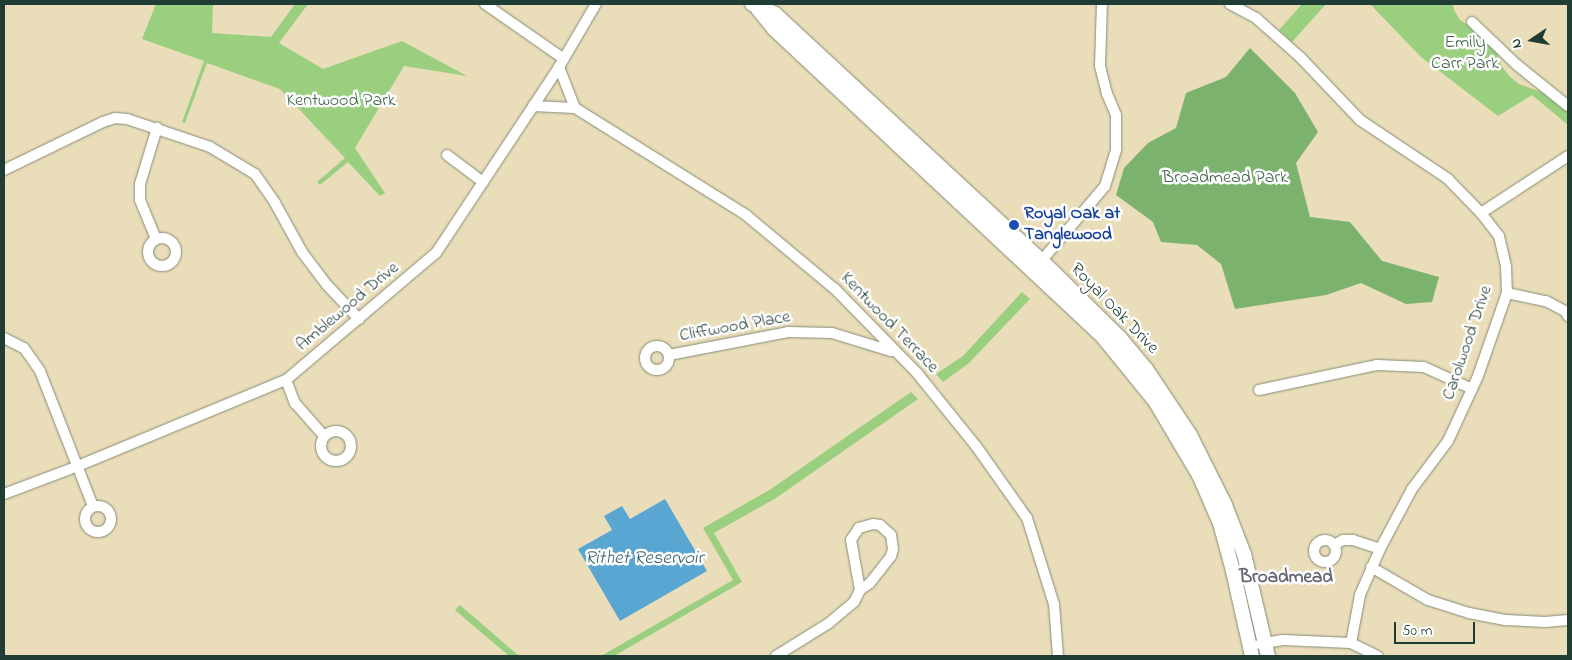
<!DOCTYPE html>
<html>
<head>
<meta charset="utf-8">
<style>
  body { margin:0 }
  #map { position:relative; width:1572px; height:660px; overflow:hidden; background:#eaddb9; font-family:"Indie Flower",sans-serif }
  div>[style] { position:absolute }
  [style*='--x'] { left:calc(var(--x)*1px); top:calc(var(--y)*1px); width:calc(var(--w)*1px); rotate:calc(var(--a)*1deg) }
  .green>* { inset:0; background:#9acf80 }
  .forest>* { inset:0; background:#7bb26e }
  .water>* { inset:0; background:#5aa6d3 }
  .roads { filter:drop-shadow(0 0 1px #848d76) drop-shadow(0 0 1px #848d76) }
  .street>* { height:10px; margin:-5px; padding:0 5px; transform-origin:5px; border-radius:5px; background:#fff }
  .street>.ring { margin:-5px; padding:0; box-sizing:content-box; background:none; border:10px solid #fff; border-radius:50% }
  .secondary>* { height:14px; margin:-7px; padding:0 7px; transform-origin:7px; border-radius:7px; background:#fff }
  .dots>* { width:14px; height:14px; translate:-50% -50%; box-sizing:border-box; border:2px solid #fff; border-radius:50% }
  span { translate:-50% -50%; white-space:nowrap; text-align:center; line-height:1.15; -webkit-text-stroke:5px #fff; paint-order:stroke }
  .park-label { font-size:18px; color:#3e6247 }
  .transit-label { font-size:18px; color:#164399; font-weight:700 }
  .left { translate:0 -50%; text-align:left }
  .street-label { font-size:18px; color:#1f3d34 }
  .water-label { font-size:19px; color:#34626c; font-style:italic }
  .neighbourhood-label { font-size:19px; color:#646473; font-weight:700 }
  .frame { position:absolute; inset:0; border:5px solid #1f3d34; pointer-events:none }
  .north { position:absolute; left:1507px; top:15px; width:50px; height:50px; -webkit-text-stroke:4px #fff; paint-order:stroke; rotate:258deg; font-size:14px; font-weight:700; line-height:20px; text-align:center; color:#1f3d34 }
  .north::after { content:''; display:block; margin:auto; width:18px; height:22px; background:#1f3d34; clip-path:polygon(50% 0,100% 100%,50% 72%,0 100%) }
  .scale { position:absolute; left:1394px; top:622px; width:81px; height:22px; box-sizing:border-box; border:2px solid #1f3d34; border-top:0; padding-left:6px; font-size:15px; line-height:18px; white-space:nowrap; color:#1f3d34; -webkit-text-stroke:4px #fff; paint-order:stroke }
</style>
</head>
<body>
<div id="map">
  <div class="green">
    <div style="clip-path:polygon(156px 4px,213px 4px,212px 33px,271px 37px,295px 4px,308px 4px,279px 43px,323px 69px,402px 41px,467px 76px,404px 66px,355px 148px,385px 193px,380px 196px,348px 162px,320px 185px,317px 182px,345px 158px,280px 89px,207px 63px,185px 123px,182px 122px,204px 61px,142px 39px)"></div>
    <div style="clip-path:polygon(1302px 4px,1326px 4px,1292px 42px,1279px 30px)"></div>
    <div style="clip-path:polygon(1370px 4px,1453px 4px,1454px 10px,1460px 20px,1493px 41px,1501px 65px,1509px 76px,1519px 84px,1555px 97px,1568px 105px,1568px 125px,1532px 95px,1498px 116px,1421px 57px)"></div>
    <div style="clip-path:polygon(1022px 292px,1030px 299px,969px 363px,943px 382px,936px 374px,963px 356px)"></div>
    <div style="clip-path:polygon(911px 392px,918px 399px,776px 498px,714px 533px,742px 582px,614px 656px,601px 656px,733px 580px,703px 528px,771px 489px)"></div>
    <div style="clip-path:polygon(460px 605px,519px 656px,509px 656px,455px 610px)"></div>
  </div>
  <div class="forest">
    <div style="clip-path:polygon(1250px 48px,1295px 93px,1318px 132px,1296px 163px,1310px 217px,1350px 222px,1382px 261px,1439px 277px,1432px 302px,1406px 304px,1361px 283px,1326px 295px,1235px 309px,1221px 264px,1197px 245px,1161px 242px,1153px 222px,1116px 195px,1124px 168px,1148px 143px,1176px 128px,1186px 93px,1226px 77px)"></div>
  </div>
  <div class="water">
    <div style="clip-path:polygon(665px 499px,707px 571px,620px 621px,578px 549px,612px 530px,604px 516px,622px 506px,630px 519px)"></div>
  </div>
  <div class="roads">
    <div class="street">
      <div style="--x:485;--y:4;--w:96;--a:34.8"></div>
      <div style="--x:1230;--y:4;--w:30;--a:28"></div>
      <div style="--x:1256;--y:18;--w:60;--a:41.6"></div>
      <div style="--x:1301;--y:58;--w:86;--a:46.4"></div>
      <div style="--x:1360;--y:120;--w:106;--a:33.8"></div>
      <div style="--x:1448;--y:179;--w:47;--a:45.9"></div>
      <div style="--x:1481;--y:213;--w:29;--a:52"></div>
      <div style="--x:1499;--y:236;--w:31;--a:77"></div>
      <div style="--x:1506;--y:266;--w:27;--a:88"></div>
      <div style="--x:1507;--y:293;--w:88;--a:109.3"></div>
      <div style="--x:1478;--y:376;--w:72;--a:114.8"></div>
      <div style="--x:1448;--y:441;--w:60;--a:126.9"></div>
      <div style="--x:1412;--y:489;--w:68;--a:118.1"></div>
      <div style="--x:1380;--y:549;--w:50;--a:113.5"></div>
      <div style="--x:1360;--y:595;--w:49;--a:100.6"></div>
      <div style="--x:1472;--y:22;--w:62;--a:43.7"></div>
      <div style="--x:1517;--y:65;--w:65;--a:38.8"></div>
      <div style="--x:559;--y:67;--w:44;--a:68.7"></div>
      <div style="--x:533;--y:106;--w:42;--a:2.7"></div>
      <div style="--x:575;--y:108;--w:202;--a:32"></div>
      <div style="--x:746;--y:215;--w:117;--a:39.8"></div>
      <div style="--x:836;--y:290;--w:116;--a:45.7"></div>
      <div style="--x:917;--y:373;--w:94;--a:51.1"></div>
      <div style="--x:976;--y:446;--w:88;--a:54.7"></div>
      <div style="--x:1027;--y:518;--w:90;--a:72.6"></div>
      <div style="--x:1054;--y:604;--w:52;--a:85.6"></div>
      <div style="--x:447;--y:155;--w:45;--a:36.9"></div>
      <div style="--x:4;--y:170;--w:110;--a:-25.9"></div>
      <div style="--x:103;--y:122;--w:13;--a:-18"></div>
      <div style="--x:115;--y:118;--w:12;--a:5"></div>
      <div style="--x:127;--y:119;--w:88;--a:18.6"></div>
      <div style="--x:210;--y:147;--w:52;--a:31"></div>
      <div style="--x:255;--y:174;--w:35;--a:55"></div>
      <div style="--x:275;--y:203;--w:56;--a:61.1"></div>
      <div style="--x:302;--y:252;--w:41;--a:52.9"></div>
      <div style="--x:327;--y:285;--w:47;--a:46.7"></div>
      <div style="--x:1481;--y:213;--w:104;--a:-33.2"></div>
      <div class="ring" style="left:148px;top:238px;width:18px;height:18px"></div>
      <div style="--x:156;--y:239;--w:42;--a:-112.3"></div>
      <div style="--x:140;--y:200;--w:16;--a:-90"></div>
      <div style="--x:140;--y:184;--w:59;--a:-73.1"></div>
      <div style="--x:1037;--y:266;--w:105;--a:-49.6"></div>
      <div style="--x:1105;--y:186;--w:39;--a:-73"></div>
      <div style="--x:1116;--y:149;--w:34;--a:-90"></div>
      <div style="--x:1116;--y:115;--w:23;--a:-113"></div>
      <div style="--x:1107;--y:94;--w:29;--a:-104"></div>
      <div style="--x:1100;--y:66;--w:62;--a:-88.2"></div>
      <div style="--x:1507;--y:293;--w:40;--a:12"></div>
      <div style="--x:1546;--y:301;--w:21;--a:28"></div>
      <div style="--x:1565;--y:311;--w:6;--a:59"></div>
      <div style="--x:4;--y:338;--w:22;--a:27"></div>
      <div style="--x:24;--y:348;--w:28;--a:55"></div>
      <div style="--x:40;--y:371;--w:145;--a:68.6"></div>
      <div class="ring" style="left:645px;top:346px;width:14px;height:14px"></div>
      <div style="--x:669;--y:355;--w:121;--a:-10.9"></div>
      <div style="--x:788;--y:332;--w:44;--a:1.3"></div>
      <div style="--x:832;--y:333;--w:62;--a:17"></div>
      <div style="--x:286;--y:380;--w:25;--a:69"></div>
      <div style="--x:295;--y:403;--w:44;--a:48.7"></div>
      <div style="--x:1259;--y:390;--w:121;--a:-12"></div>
      <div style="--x:1377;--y:365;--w:47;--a:2.4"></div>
      <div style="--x:1424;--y:367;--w:53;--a:24.6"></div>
      <div class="ring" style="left:321px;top:431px;width:20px;height:20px"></div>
      <div style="--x:4;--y:494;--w:79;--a:-20.7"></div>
      <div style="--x:78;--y:466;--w:225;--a:-22.5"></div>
      <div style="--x:286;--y:380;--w:197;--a:-40.3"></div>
      <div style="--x:436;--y:253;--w:223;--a:-56.5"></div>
      <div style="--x:559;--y:67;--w:73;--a:-59.6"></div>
      <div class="ring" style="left:85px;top:506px;width:16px;height:16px"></div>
      <div class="ring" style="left:1314px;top:540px;width:12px;height:12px"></div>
      <div style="--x:1334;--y:545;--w:10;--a:-29"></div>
      <div style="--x:1343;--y:540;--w:10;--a:0"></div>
      <div style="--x:1353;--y:540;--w:28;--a:18"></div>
      <div style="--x:1371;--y:567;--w:66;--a:30.1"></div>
      <div style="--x:1428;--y:600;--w:43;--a:17.6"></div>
      <div style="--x:1469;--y:613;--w:38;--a:11"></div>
      <div style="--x:1506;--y:620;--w:39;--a:3"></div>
      <div style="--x:1545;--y:622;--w:23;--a:-5"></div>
      <div style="--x:1260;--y:644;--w:23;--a:-10"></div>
      <div style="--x:1283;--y:640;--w:68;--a:2.5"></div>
      <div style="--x:1351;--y:643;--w:30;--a:26"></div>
      <div style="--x:776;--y:656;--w:62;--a:-31.9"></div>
      <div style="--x:829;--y:623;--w:33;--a:-40"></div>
      <div style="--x:854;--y:602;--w:13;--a:-63"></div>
      <div style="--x:860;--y:590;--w:12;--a:-35"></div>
      <div style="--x:870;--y:583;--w:34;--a:-52"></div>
      <div style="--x:891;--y:556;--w:7;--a:-74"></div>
      <div style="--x:893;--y:549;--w:14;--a:-98"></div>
      <div style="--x:891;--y:535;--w:15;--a:-138"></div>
      <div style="--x:880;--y:525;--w:7;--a:-172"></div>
      <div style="--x:873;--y:524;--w:15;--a:164"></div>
      <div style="--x:859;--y:528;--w:14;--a:124"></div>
      <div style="--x:851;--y:540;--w:51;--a:79.8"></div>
    </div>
    <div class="secondary">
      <div style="--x:752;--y:4;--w:25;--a:23"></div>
      <div style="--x:775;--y:14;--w:364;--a:42.8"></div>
      <div style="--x:1042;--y:261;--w:110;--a:44.6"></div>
      <div style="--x:1120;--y:338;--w:40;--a:50"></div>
      <div style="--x:1146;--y:369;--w:79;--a:56.3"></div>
      <div style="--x:1190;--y:435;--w:78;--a:63.4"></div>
      <div style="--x:1225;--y:505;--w:53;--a:68.8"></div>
      <div style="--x:1244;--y:554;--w:105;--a:76.8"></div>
      <div style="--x:758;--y:9;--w:26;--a:51"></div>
      <div style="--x:774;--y:29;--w:451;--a:43.1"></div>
      <div style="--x:1103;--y:337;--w:82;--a:50.9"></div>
      <div style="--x:1155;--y:401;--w:86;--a:59.3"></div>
      <div style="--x:1199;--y:475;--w:52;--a:66.4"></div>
      <div style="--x:1220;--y:523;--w:50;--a:74.8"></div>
      <div style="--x:1233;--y:571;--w:87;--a:77.4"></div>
    </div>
  </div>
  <div class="dots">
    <div style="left:1014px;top:225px;background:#1a4fb4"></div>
  </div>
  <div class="park-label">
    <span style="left:1465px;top:54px">Emily<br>Carr Park</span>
    <span style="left:341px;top:101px">Kentwood Park</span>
    <span style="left:1225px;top:178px">Broadmead Park</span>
  </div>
  <div class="transit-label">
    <span class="left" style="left:1024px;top:225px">Royal Oak at<br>Tanglewood</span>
  </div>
  <div class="street-label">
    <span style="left:348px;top:307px;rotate:-40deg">Amblewood Drive</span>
    <span style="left:1114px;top:309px;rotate:46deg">Royal Oak Drive</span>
    <span style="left:889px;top:323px;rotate:46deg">Kentwood Terrace</span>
    <span style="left:735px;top:327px;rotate:-10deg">Cliffwood Place</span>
    <span style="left:1468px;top:343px;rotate:-71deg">Carolwood Drive</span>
  </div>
  <div class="water-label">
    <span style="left:644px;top:559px">Rithet Reservoir</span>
  </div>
  <div class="neighbourhood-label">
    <span style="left:1286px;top:578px">Broadmead</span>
  </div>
  <div class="frame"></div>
  <div class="north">N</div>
  <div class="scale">50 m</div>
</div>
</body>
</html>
